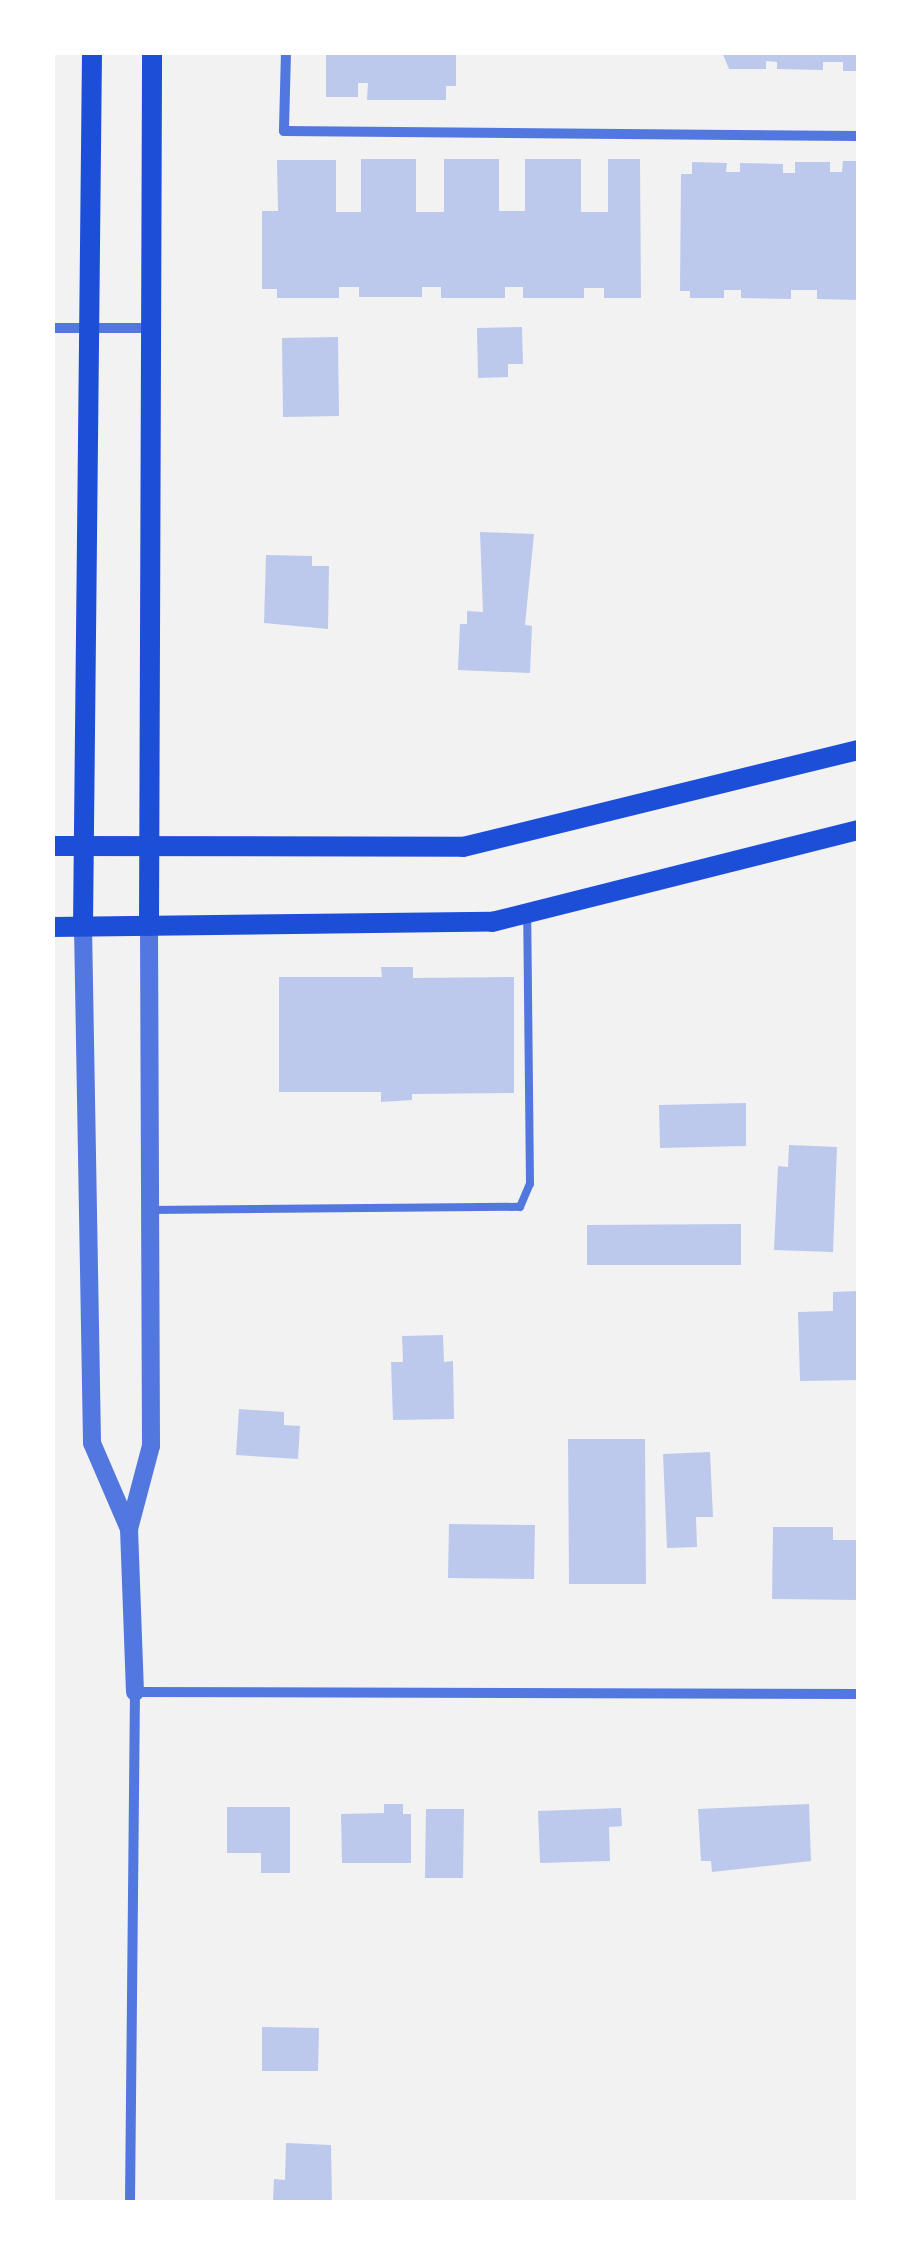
<!DOCTYPE html>
<html>
<head>
<meta charset="utf-8">
<style>
  body { margin:0 }
  #map { position:relative; width:911px; height:2255px; overflow:hidden; background:#f2f2f2; font-family:"Noto Sans",sans-serif }
  div>[style] { position:absolute }
  [style*='--x'] { left:calc(var(--x)*1px); top:calc(var(--y)*1px); width:calc(var(--w)*1px); rotate:calc(var(--a)*1deg) }
  .building>* { inset:0; background:#bdc9ec }
  .service>* { height:8px; margin:-4px; padding:0 4px; transform-origin:4px; border-radius:4px; background:#5277de }
  .minor>* { height:10px; margin:-5px; padding:0 5px; transform-origin:5px; border-radius:5px; background:#5277de }
  .tertiary>* { height:18px; margin:-9px; padding:0 9px; transform-origin:9px; border-radius:9px; background:#5277de }
  .secondary>* { height:20px; margin:-10px; padding:0 10px; transform-origin:10px; border-radius:10px; background:#1d4ed8 }
  span { translate:-50% -50%; white-space:nowrap; text-align:center; line-height:1.15; -webkit-text-stroke:10px #fff; paint-order:stroke }
  .frame { position:absolute; inset:0; border:55px solid #fff; pointer-events:none }
</style>
</head>
<body>
<div id="map">
  <div class="building">
    <div style="clip-path:polygon(326px 52px,456px 52px,456px 86px,446px 86px,446px 100px,367px 100px,368px 83px,358px 83px,358px 97px,326px 97px)"></div>
    <div style="clip-path:polygon(722px 52px,858px 52px,858px 71px,843px 71px,843px 62px,823px 62px,823px 70px,777px 69px,777px 62px,766px 61px,766px 69px,729px 69px)"></div>
    <div style="clip-path:polygon(361px 159px,416px 159px,416px 212px,444px 212px,444px 159px,499px 159px,499px 211px,525px 211px,525px 159px,581px 159px,581px 212px,608px 212px,608px 159px,640px 159px,641px 298px,604px 298px,604px 288px,584px 288px,584px 298px,523px 298px,523px 287px,505px 287px,505px 298px,441px 298px,441px 287px,422px 287px,422px 297px,359px 297px,359px 287px,339px 287px,339px 298px,277px 298px,277px 289px,262px 289px,262px 211px,278px 211px,277px 160px,336px 160px,336px 212px,361px 212px)"></div>
    <div style="clip-path:polygon(843px 161px,858px 161px,858px 300px,817px 299px,817px 290px,791px 290px,791px 299px,741px 298px,741px 290px,724px 290px,724px 298px,690px 298px,690px 291px,680px 291px,681px 174px,692px 174px,692px 162px,727px 163px,726px 172px,740px 172px,740px 163px,783px 164px,783px 173px,795px 173px,795px 162px,830px 162px,830px 172px,842px 172px)"></div>
    <div style="clip-path:polygon(522px 327px,523px 364px,508px 364px,508px 377px,478px 378px,477px 328px)"></div>
    <div style="clip-path:polygon(338px 337px,339px 416px,283px 417px,282px 338px)"></div>
    <div style="clip-path:polygon(480px 532px,534px 534px,525px 625px,532px 626px,530px 673px,458px 670px,460px 624px,467px 624px,467px 611px,483px 612px)"></div>
    <div style="clip-path:polygon(266px 555px,312px 556px,312px 566px,329px 566px,328px 629px,264px 623px)"></div>
    <div style="clip-path:polygon(381px 967px,413px 967px,413px 978px,514px 977px,514px 1093px,412px 1094px,412px 1100px,381px 1102px,381px 1092px,279px 1092px,279px 977px,382px 977px)"></div>
    <div style="clip-path:polygon(746px 1103px,746px 1146px,660px 1148px,659px 1105px)"></div>
    <div style="clip-path:polygon(789px 1145px,837px 1147px,833px 1252px,774px 1250px,778px 1166px,788px 1167px)"></div>
    <div style="clip-path:polygon(741px 1224px,741px 1265px,587px 1265px,587px 1225px)"></div>
    <div style="clip-path:polygon(858px 1291px,858px 1380px,800px 1381px,798px 1312px,833px 1311px,833px 1292px)"></div>
    <div style="clip-path:polygon(443px 1335px,444px 1362px,453px 1361px,454px 1419px,393px 1420px,391px 1362px,403px 1362px,402px 1336px)"></div>
    <div style="clip-path:polygon(239px 1409px,284px 1412px,284px 1425px,300px 1426px,298px 1459px,236px 1455px)"></div>
    <div style="clip-path:polygon(568px 1439px,645px 1439px,646px 1584px,569px 1584px)"></div>
    <div style="clip-path:polygon(710px 1452px,713px 1517px,696px 1517px,697px 1547px,667px 1548px,663px 1454px)"></div>
    <div style="clip-path:polygon(449px 1524px,535px 1525px,534px 1579px,448px 1578px)"></div>
    <div style="clip-path:polygon(773px 1527px,833px 1527px,833px 1540px,857px 1540px,858px 1600px,772px 1599px)"></div>
    <div style="clip-path:polygon(384px 1804px,403px 1804px,403px 1814px,411px 1814px,411px 1863px,342px 1863px,341px 1814px,384px 1813px)"></div>
    <div style="clip-path:polygon(809px 1804px,811px 1861px,712px 1872px,711px 1861px,701px 1861px,698px 1809px)"></div>
    <div style="clip-path:polygon(227px 1807px,290px 1807px,290px 1873px,261px 1873px,261px 1853px,227px 1853px)"></div>
    <div style="clip-path:polygon(621px 1808px,622px 1826px,609px 1827px,610px 1861px,540px 1863px,538px 1811px)"></div>
    <div style="clip-path:polygon(426px 1809px,464px 1809px,463px 1878px,425px 1878px)"></div>
    <div style="clip-path:polygon(262px 2027px,319px 2028px,318px 2071px,262px 2071px)"></div>
    <div style="clip-path:polygon(286px 2143px,331px 2145px,332px 2202px,273px 2202px,274px 2179px,285px 2180px)"></div>
  </div>
  <div class="service">
    <div style="--x:150;--y:1210;--w:370;--a:-0.5"></div>
    <div style="--x:520;--y:1207;--w:25;--a:-67"></div>
    <div style="--x:530;--y:1184;--w:268;--a:-90.6"></div>
  </div>
  <div class="minor">
    <div style="--x:286;--y:52;--w:79;--a:91.5"></div>
    <div style="--x:284;--y:131;--w:574;--a:0.5"></div>
    <div style="--x:52;--y:328;--w:99;--a:0"></div>
    <div style="--x:130;--y:2202;--w:510;--a:-89.44"></div>
    <div style="--x:135;--y:1692;--w:723;--a:0.16"></div>
  </div>
  <div class="tertiary">
    <div style="--x:83;--y:926;--w:517;--a:89"></div>
    <div style="--x:92;--y:1443;--w:94;--a:66.7"></div>
    <div style="--x:135;--y:1692;--w:163;--a:-92.1"></div>
    <div style="--x:129;--y:1529;--w:86;--a:-75.2"></div>
    <div style="--x:151;--y:1446;--w:520;--a:-90.22"></div>
  </div>
  <div class="secondary">
    <div style="--x:52;--y:846;--w:411;--a:0.1"></div>
    <div style="--x:463;--y:847;--w:407;--a:-13.8"></div>
    <div style="--x:83;--y:926;--w:874;--a:-89.41"></div>
    <div style="--x:149;--y:926;--w:874;--a:-89.8"></div>
    <div style="--x:52;--y:927;--w:440;--a:-0.7"></div>
    <div style="--x:492;--y:922;--w:377;--a:-14.1"></div>
  </div>
  <div class="frame"></div>
</div>
</body>
</html>
